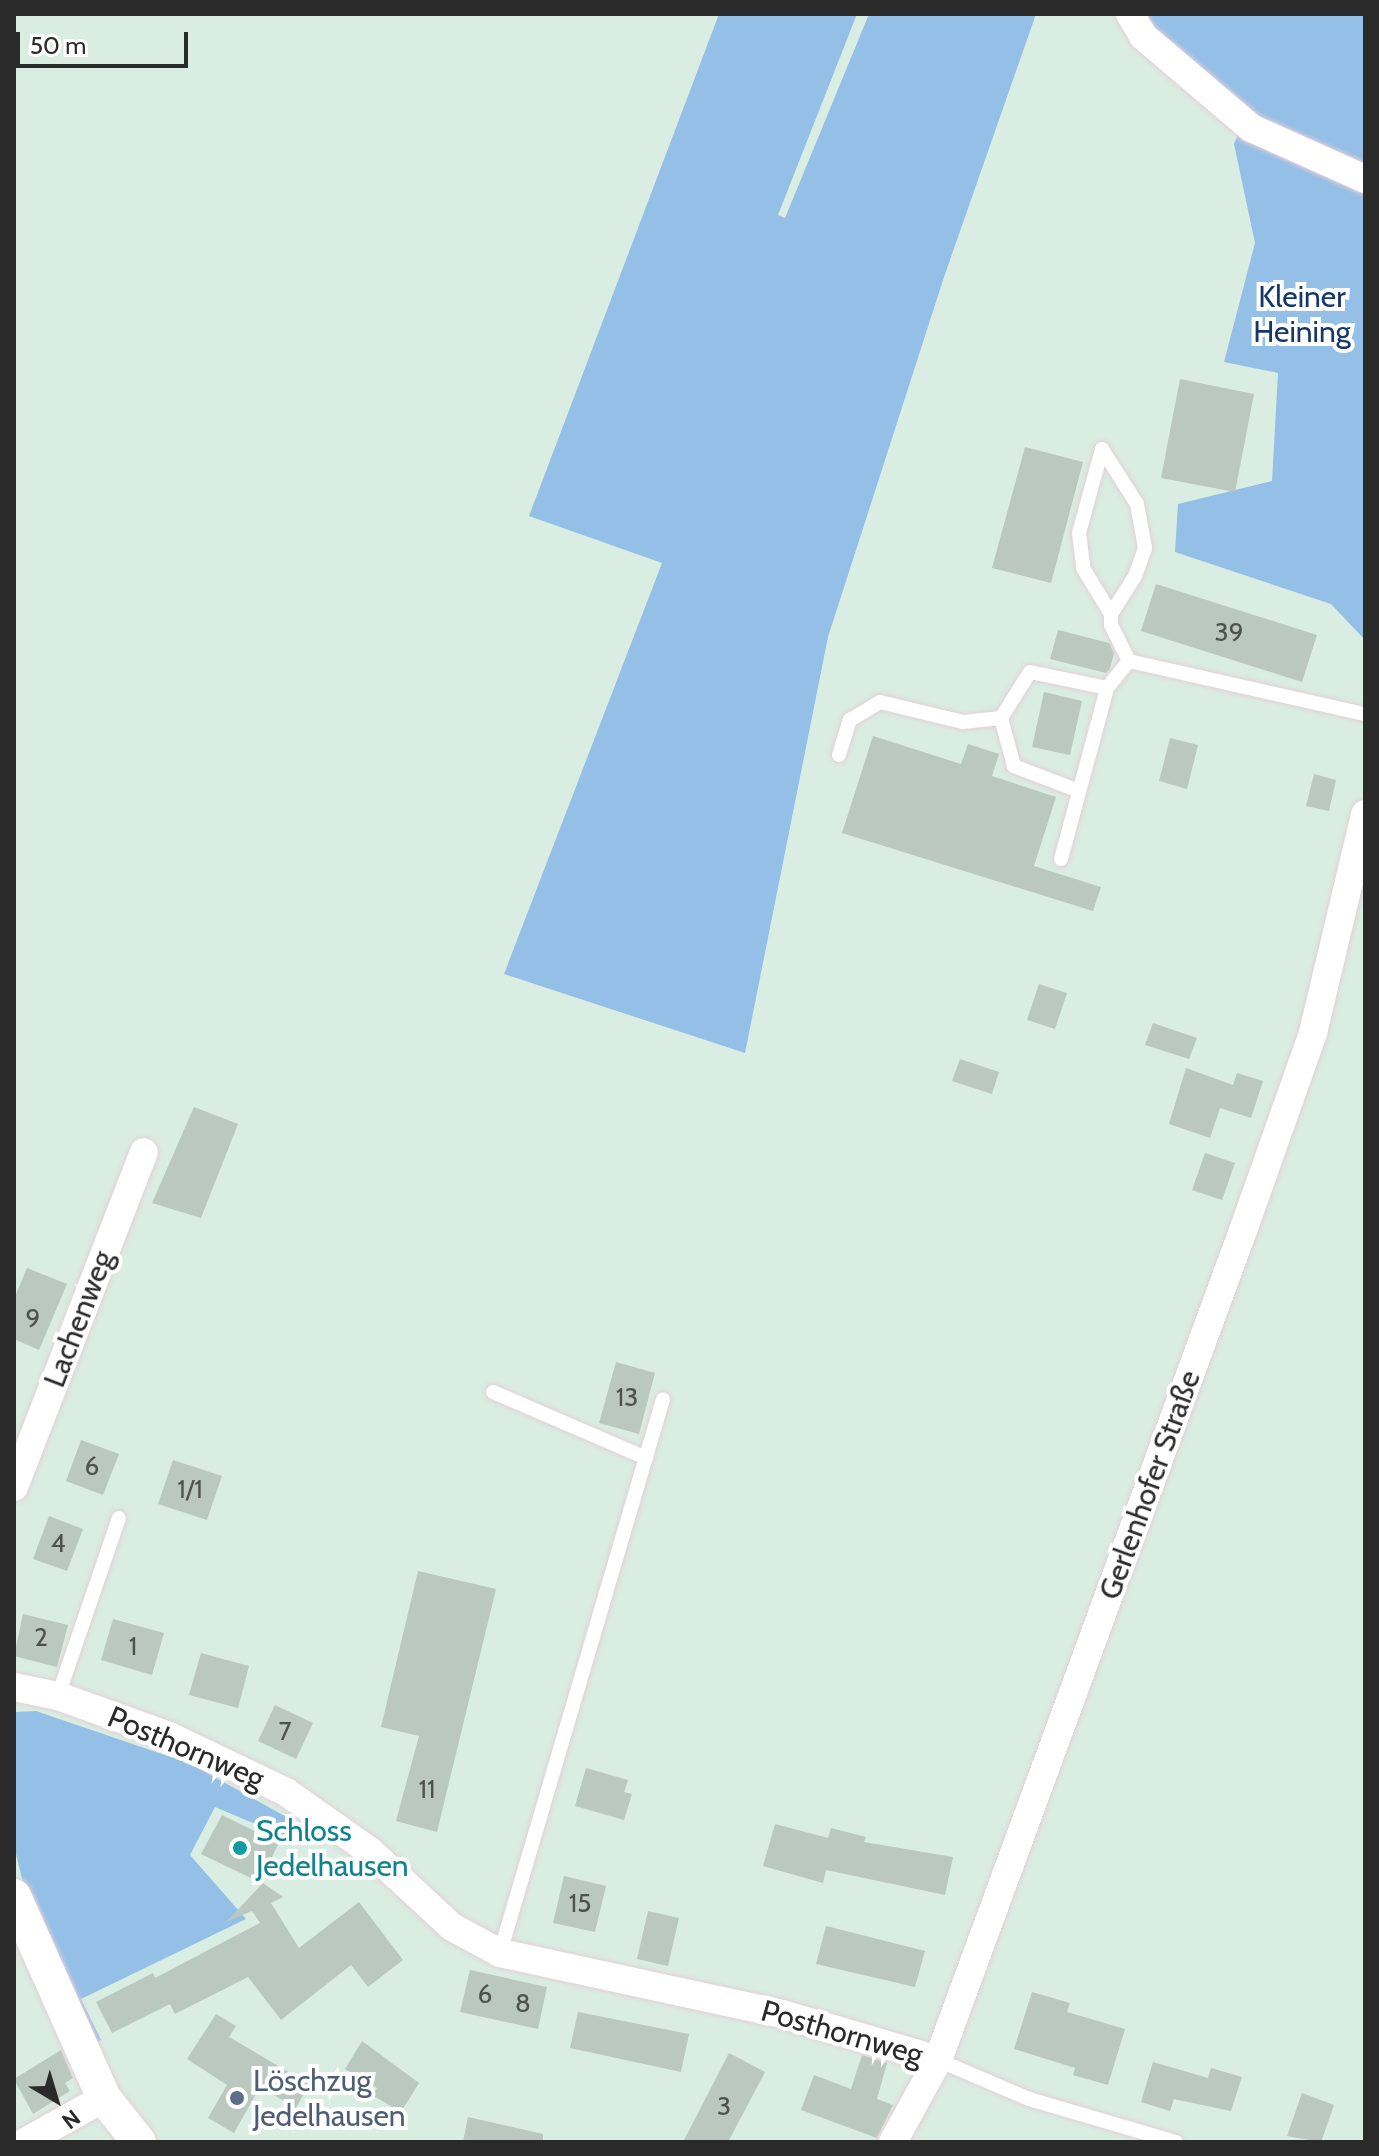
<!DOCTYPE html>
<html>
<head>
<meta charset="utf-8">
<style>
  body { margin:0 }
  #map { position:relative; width:1379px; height:2156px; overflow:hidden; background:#daede2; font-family:Cabin,sans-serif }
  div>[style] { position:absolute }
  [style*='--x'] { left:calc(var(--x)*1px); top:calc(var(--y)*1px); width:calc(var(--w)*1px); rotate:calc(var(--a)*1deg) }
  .green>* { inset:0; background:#94bfe6 }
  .building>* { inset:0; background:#bac8bf }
  .roads { filter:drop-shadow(0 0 2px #e3d0d7) drop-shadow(0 0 2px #e3d0d7) }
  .service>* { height:14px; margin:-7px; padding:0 7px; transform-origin:7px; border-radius:7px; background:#fff }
  .minor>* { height:28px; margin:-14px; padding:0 14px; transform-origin:14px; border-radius:14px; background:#fff }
  .tertiary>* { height:34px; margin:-17px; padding:0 17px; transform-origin:17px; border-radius:17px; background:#fff }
  .dots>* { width:22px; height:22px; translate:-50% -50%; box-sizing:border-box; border:4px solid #fff; border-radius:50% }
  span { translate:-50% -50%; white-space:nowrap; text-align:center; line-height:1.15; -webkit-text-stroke:8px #fff; paint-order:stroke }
  .number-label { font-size:26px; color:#4e524f }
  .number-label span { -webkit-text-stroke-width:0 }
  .park-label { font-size:30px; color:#16376a }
  .street-label { font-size:30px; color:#2a2a2a }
  .culture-label { font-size:30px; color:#0d838f }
  .left { translate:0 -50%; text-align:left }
  .service-label { font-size:30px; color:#4e5e75 }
  .frame { position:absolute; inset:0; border:16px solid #2a2a2a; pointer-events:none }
  .north { position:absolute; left:16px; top:2060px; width:80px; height:80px; -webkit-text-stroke:6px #fff; paint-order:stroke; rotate:142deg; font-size:22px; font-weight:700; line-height:32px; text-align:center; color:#2a2a2a }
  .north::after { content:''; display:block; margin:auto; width:28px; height:36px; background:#2a2a2a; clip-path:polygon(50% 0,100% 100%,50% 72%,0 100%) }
  .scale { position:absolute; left:16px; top:32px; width:172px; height:36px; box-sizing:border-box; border:4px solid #2a2a2a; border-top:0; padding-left:10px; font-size:24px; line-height:28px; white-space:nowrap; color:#2a2a2a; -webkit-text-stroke:6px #fff; paint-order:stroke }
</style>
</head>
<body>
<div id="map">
  <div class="green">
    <div style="clip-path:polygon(719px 14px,857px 14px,778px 215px,785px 218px,869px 14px,1036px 14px,944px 277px,828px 637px,745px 1053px,504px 974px,662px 563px,529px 516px)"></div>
    <div style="clip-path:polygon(1146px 14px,1365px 14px,1365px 640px,1331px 604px,1175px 552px,1178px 504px,1272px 481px,1278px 373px,1224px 362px,1255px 243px,1234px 144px,1249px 111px,1155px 29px)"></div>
    <div style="clip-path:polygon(36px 1711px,191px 1764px,301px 1825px,293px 1840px,215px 1807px,190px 1855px,246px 1919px,81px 1999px,101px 2040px,90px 2047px,25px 1891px,14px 1846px,14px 1712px)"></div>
  </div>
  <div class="building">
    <div style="clip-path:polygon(1180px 379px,1254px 394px,1235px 492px,1161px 478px)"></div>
    <div style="clip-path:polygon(1025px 447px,1083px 462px,1051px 583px,992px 568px)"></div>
    <div style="clip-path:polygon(1156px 584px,1317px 635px,1302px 682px,1141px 631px)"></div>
    <div style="clip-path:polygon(1058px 630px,1109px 643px,1114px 653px,1110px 669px,1106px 673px,1050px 659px)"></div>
    <div style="clip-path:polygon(1044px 692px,1082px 701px,1070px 755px,1032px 747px)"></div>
    <div style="clip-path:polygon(873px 736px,961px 764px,968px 744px,999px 754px,992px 776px,1056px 797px,1034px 866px,1101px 887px,1093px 911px,842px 833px)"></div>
    <div style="clip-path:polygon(1170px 738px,1198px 745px,1187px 789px,1159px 781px)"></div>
    <div style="clip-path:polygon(1314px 774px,1336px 780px,1329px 811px,1306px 806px)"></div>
    <div style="clip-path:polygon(1039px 984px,1067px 993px,1055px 1029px,1027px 1020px)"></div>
    <div style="clip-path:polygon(1153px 1023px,1197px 1038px,1189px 1059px,1145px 1045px)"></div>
    <div style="clip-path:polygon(960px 1059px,999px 1072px,992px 1094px,952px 1081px)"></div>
    <div style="clip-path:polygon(1186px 1068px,1233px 1085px,1237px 1073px,1263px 1081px,1251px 1118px,1220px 1108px,1210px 1138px,1169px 1124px)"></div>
    <div style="clip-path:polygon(194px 1107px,238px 1124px,201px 1218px,152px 1203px)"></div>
    <div style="clip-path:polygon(1205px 1153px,1235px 1163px,1222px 1200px,1192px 1190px)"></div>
    <div style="clip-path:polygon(27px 1268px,67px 1284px,39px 1350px,14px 1339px,14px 1299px)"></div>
    <div style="clip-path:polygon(616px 1362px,655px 1373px,639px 1434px,599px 1423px)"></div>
    <div style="clip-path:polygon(81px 1440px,119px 1454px,103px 1495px,66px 1481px)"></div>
    <div style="clip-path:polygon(173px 1460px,222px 1476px,207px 1520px,158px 1504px)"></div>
    <div style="clip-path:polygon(49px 1516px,83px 1529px,67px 1571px,33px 1559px)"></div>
    <div style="clip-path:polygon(418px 1571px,496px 1589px,437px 1832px,396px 1821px,419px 1736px,381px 1727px)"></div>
    <div style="clip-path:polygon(23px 1614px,68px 1625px,57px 1667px,14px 1656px)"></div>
    <div style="clip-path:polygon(113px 1619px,164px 1633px,152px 1675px,101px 1660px)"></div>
    <div style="clip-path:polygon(201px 1653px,249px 1666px,238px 1708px,189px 1695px)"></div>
    <div style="clip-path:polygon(275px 1705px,313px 1723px,296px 1759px,258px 1741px)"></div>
    <div style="clip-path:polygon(586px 1768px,628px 1780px,624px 1792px,632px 1794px,624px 1820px,575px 1806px)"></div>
    <div style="clip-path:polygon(222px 1815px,279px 1843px,259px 1882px,201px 1854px)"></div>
    <div style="clip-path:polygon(775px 1824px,828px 1838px,831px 1828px,866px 1837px,864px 1842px,953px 1857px,945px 1895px,826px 1870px,823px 1883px,763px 1866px)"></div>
    <div style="clip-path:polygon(564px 1876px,606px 1886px,595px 1932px,553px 1923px)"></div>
    <div style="clip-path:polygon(263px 1883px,283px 1897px,271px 1903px,299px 1948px,359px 1902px,403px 1960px,368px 1987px,351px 1965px,281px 2020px,248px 1977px,175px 2014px,170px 2004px,112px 2033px,96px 2002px,153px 1973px,155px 1978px,260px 1923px,252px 1911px,226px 1922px)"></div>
    <div style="clip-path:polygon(648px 1911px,679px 1918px,668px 1966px,637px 1959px)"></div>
    <div style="clip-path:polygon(826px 1926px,925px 1951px,915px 1987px,816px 1964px)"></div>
    <div style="clip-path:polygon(470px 1970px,547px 1987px,538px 2029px,460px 2012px)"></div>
    <div style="clip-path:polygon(1032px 1992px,1070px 2003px,1067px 2012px,1125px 2029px,1108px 2085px,1073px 2075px,1075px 2068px,1014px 2049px)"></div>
    <div style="clip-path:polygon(578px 2012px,689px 2034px,681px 2072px,570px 2048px)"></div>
    <div style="clip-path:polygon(216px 2014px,236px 2026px,229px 2037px,309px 2084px,296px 2108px,260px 2087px,234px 2133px,208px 2118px,227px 2085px,187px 2059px)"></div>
    <div style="clip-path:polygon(362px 2041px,419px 2083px,401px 2112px,372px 2095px,377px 2088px,345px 2069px)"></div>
    <div style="clip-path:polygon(61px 2050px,73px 2078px,65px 2083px,70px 2091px,33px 2114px,14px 2079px)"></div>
    <div style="clip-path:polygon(729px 2053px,765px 2072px,728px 2142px,683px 2142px)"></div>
    <div style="clip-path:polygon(862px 2055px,887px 2063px,877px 2099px,893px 2105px,877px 2138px,801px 2110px,814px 2075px,851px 2089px)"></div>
    <div style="clip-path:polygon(1153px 2062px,1208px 2078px,1211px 2068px,1242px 2077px,1231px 2111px,1174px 2099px,1170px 2111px,1141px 2102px)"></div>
    <div style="clip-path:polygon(1302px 2093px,1334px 2105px,1321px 2142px,1287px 2136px)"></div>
    <div style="clip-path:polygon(468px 2117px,543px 2134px,543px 2142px,463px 2142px)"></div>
  </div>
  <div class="roads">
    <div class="service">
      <div style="--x:1111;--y:614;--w:45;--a:-57.7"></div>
      <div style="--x:1135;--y:576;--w:30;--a:-70"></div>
      <div style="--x:1145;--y:548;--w:45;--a:-100.3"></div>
      <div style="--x:1137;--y:504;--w:65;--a:-122.5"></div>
      <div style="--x:1102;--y:449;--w:87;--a:105.3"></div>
      <div style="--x:1079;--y:533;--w:35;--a:83"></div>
      <div style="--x:1083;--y:568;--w:54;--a:58.7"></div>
      <div style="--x:1111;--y:614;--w:11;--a:90"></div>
      <div style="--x:1111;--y:625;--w:40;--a:63.4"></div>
      <div style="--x:1129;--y:661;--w:242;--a:12.7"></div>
      <div style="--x:839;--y:755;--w:37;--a:-73"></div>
      <div style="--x:850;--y:720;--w:35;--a:-31"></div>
      <div style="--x:880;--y:702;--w:85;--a:13.5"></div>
      <div style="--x:963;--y:722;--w:38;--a:-6"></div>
      <div style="--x:1079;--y:791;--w:70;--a:-159"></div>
      <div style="--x:1014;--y:766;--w:50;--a:-105.2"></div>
      <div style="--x:1001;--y:718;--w:54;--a:-57.8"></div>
      <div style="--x:1030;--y:672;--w:79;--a:11.7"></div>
      <div style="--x:1061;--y:859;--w:177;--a:-74.9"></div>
      <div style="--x:1107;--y:688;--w:35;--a:-51"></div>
      <div style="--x:493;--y:1392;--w:167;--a:23.3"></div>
      <div style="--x:58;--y:1696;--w:188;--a:-71.1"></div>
      <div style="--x:500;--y:1953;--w:577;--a:-73.6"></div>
      <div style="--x:938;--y:2060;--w:99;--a:23.2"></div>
      <div style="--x:1029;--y:2099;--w:153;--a:16.3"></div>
    </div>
    <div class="minor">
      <div style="--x:1130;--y:14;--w:26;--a:59"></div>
      <div style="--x:1143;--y:36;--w:142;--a:40.4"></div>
      <div style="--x:1251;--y:128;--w:125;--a:24.1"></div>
      <div style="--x:14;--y:1487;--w:359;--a:-68.8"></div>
      <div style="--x:14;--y:1687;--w:45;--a:11.6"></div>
      <div style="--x:58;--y:1696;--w:118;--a:19.8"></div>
      <div style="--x:169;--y:1736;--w:130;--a:25.6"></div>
      <div style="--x:286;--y:1792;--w:104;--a:35.2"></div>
      <div style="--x:371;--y:1852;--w:110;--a:42.8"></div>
      <div style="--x:452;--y:1927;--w:55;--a:28.4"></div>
      <div style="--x:500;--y:1953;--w:289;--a:12.2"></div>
      <div style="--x:782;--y:2014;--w:163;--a:16.4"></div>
      <div style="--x:25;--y:2142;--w:90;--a:-29.1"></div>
      <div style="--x:893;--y:2142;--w:94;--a:-61.2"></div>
      <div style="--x:938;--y:2060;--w:886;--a:-69.81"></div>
      <div style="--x:1244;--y:1228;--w:207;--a:-70.5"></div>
      <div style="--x:1313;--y:1033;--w:225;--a:-76.6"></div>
    </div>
    <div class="tertiary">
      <div style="--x:14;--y:1896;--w:221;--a:66"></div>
      <div style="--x:104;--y:2098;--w:56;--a:51.5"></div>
    </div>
  </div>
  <div class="dots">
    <div style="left:240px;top:1848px;background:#0f9aa8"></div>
    <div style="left:237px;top:2098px;background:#5c6f8a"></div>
  </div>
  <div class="number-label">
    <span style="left:1229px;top:633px">39</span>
    <span style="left:33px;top:1319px">9</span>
    <span style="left:627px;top:1398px">13</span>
    <span style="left:92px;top:1467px">6</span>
    <span style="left:190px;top:1490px">1/1</span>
    <span style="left:58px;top:1544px">4</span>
    <span style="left:41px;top:1638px">2</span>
    <span style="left:133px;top:1647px">1</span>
    <span style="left:285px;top:1732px">7</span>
    <span style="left:427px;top:1790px">11</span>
    <span style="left:580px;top:1904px">15</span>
    <span style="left:485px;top:1995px">6</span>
    <span style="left:523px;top:2004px">8</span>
    <span style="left:724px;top:2107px">3</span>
  </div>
  <div class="park-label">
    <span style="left:1302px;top:314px">Kleiner<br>Heining</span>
  </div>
  <div class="street-label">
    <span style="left:79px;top:1319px;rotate:-69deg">Lachenweg</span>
    <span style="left:1150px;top:1485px;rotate:-70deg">Gerlenhofer Straße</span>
    <span style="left:186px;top:1748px;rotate:23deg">Posthornweg</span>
    <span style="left:842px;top:2033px;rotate:16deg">Posthornweg</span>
  </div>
  <div class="culture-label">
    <span class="left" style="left:256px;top:1848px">Schloss<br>Jedelhausen</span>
  </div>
  <div class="service-label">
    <span class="left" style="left:253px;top:2098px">Löschzug<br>Jedelhausen</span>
  </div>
  <div class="frame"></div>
  <div class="north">N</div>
  <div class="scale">50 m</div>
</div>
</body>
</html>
